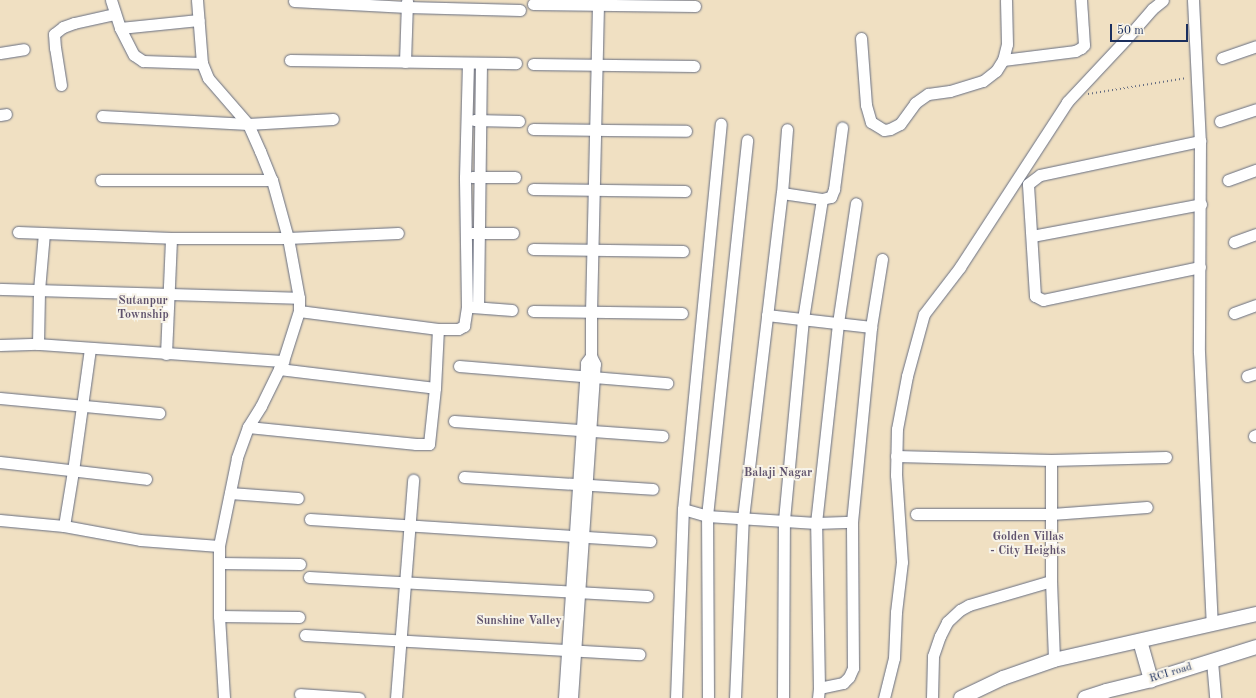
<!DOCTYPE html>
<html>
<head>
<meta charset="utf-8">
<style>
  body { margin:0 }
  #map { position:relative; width:1256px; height:698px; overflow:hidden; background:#f0e0c2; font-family:"Old Standard TT",serif }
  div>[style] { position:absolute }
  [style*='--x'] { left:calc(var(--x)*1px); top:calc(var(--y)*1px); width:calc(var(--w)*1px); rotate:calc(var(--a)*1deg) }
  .path>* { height:2px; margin-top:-1px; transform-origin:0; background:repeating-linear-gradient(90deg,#666d81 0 1px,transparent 0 4px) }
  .roads { filter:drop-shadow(0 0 1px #666d81) drop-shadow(0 0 1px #666d81) }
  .minor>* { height:11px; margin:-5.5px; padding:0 5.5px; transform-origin:5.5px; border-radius:5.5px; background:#fff }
  .major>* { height:14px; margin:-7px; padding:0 7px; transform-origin:7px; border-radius:7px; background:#fff }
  span { translate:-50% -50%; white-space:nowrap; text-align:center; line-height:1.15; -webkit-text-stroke:4px #f7f3e8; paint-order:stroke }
  .street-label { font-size:11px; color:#1b2f5e }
  .neighbourhood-label { font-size:12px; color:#60536d; font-weight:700 }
  .scale { position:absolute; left:1110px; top:24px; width:78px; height:18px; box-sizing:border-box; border:2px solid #1b2f5e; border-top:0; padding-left:5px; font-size:12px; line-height:14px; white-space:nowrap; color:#1b2f5e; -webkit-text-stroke:3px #f7f3e8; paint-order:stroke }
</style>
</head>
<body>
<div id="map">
  <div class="path">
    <div style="--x:1088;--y:94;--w:100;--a:-9.2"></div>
  </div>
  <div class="roads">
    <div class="minor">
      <div style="--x:111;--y:0;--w:29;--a:72"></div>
      <div style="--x:120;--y:28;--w:79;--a:-5.8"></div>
      <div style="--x:197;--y:0;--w:63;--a:85.5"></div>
      <div style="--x:202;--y:63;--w:16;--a:68"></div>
      <div style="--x:208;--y:78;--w:61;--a:49"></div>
      <div style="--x:248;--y:124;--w:30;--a:66"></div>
      <div style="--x:260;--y:151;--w:31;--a:68"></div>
      <div style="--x:272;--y:180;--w:60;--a:74.6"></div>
      <div style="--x:288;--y:238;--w:61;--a:79.6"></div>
      <div style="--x:299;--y:298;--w:13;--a:90"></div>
      <div style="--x:299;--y:311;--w:52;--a:107.7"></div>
      <div style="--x:283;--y:361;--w:50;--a:116.1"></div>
      <div style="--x:261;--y:406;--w:25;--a:122"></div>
      <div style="--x:248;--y:427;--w:33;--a:110"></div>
      <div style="--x:237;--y:458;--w:90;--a:101.6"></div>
      <div style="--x:219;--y:546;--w:70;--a:90"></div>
      <div style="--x:219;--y:616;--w:82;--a:86.5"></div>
      <div style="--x:1193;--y:0;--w:141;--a:87.2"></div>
      <div style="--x:1200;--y:141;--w:211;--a:90.3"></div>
      <div style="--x:1199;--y:352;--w:272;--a:87.3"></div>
      <div style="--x:294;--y:1;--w:113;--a:3"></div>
      <div style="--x:407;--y:7;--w:113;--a:1.5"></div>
      <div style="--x:533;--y:4;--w:162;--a:0.7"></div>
      <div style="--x:120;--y:28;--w:30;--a:63"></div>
      <div style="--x:134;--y:55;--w:11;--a:34"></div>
      <div style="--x:143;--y:61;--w:59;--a:1.9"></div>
      <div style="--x:861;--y:38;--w:67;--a:85.7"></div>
      <div style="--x:866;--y:105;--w:18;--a:74"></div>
      <div style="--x:871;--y:122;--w:15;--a:32"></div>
      <div style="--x:884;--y:130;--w:6;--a:-9"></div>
      <div style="--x:890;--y:129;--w:11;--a:-27"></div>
      <div style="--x:900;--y:124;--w:26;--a:-54"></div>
      <div style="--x:915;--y:103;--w:16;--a:-35"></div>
      <div style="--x:928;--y:94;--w:22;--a:-8"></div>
      <div style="--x:950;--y:91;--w:34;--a:-17"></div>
      <div style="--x:983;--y:81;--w:16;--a:-38"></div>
      <div style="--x:996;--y:71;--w:13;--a:-58"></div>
      <div style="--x:1003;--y:60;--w:16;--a:-76"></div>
      <div style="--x:1007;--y:44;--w:44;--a:-91.3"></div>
      <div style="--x:0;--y:53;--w:24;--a:-9"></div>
      <div style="--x:1222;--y:58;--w:36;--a:-19"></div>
      <div style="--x:290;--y:60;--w:226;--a:0.8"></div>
      <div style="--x:1003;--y:60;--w:73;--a:-7.1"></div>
      <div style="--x:1075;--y:51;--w:7;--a:-27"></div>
      <div style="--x:1081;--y:48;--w:4;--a:-45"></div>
      <div style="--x:1084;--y:45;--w:45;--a:-93.8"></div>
      <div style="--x:405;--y:62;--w:61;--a:-88.1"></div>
      <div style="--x:533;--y:64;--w:161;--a:0.7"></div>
      <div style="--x:61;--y:85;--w:37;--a:-99"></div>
      <div style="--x:55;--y:48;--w:14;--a:-94"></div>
      <div style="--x:54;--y:34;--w:11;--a:-38"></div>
      <div style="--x:63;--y:27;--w:12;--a:-20"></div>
      <div style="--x:74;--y:23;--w:42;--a:-12.4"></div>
      <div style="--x:0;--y:115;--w:6;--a:-9"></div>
      <div style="--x:102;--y:116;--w:146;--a:3.1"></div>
      <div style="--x:248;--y:124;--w:85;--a:-3.4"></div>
      <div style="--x:474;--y:120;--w:45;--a:1.3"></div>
      <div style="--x:1220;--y:121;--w:38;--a:-18"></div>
      <div style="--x:533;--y:129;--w:153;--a:0.7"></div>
      <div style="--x:472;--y:177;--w:43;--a:0"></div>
      <div style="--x:101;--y:180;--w:171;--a:0"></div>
      <div style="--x:1228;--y:180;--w:30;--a:-20"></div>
      <div style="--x:533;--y:189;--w:152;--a:0.8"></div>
      <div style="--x:782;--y:193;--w:40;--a:8.5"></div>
      <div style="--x:822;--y:199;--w:9;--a:-13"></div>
      <div style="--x:831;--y:197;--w:9;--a:-69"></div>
      <div style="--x:834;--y:189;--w:62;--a:-82.5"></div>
      <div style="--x:18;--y:232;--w:153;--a:2.2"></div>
      <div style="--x:171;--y:238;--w:117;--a:0"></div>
      <div style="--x:288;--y:238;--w:110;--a:-2.6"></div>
      <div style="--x:472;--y:233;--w:41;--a:0"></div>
      <div style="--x:1032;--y:236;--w:172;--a:-10.7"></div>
      <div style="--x:1234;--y:242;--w:23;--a:-20"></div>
      <div style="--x:533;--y:249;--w:150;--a:0.8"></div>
      <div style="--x:1200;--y:267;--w:160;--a:168.1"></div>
      <div style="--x:1043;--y:300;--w:9;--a:-153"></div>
      <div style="--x:1035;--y:296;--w:112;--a:-93.6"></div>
      <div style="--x:1028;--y:184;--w:15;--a:-37"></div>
      <div style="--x:1040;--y:175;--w:164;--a:-12"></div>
      <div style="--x:0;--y:289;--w:299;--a:1.7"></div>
      <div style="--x:472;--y:307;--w:40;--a:4.3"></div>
      <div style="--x:478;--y:307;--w:244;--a:-89.3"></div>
      <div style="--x:299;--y:311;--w:140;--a:7.4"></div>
      <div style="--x:438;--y:329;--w:20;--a:0"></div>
      <div style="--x:458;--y:329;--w:7;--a:-27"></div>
      <div style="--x:464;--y:326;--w:19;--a:-81"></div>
      <div style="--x:467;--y:307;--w:130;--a:-90.9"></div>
      <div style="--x:465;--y:177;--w:114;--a:-88.5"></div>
      <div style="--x:533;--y:311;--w:149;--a:0.8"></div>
      <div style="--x:1234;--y:313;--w:23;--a:-20"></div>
      <div style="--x:767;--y:315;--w:105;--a:6.6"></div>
      <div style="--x:38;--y:344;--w:54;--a:-88.9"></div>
      <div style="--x:39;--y:290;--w:57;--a:-85"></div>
      <div style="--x:0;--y:345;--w:38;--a:-2"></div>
      <div style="--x:38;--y:344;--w:246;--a:4"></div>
      <div style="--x:166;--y:354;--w:116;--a:-87.5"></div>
      <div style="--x:459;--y:366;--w:209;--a:4.7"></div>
      <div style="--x:279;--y:369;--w:157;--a:6.9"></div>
      <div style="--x:1247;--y:376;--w:9;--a:-18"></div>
      <div style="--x:0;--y:398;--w:160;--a:5.4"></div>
      <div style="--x:454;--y:421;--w:209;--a:4.1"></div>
      <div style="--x:248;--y:427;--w:169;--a:5.8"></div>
      <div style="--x:416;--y:444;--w:13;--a:0"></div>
      <div style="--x:429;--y:444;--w:56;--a:-83.9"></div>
      <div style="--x:435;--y:388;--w:59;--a:-87.1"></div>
      <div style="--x:1254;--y:436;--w:2;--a:-27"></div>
      <div style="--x:896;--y:456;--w:155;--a:1.5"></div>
      <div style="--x:1051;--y:460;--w:115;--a:-1.5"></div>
      <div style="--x:1051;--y:460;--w:121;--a:90"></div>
      <div style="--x:1051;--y:581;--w:79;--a:87.8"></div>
      <div style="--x:0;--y:462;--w:147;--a:6.6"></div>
      <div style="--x:464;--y:477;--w:189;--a:3.6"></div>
      <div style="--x:230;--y:493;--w:68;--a:4.2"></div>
      <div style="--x:683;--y:509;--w:25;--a:16"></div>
      <div style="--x:707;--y:516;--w:109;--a:3.7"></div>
      <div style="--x:816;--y:523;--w:36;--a:-2"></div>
      <div style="--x:916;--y:514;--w:136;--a:0"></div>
      <div style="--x:1052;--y:514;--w:95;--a:-4.2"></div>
      <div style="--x:310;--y:519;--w:341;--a:3.7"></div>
      <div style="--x:0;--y:520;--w:64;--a:5.4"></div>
      <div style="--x:64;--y:526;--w:77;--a:10.4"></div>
      <div style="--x:140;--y:540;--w:79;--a:4.3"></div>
      <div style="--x:64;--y:526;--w:56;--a:-80.7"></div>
      <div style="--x:73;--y:471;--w:124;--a:-82.1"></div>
      <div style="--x:219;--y:563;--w:81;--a:0.7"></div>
      <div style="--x:309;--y:577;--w:339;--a:3.2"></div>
      <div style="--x:219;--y:616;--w:80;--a:0.7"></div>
      <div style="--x:305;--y:635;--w:335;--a:3.3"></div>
      <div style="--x:1212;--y:661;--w:37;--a:85"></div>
      <div style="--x:819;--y:688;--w:25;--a:-12"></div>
      <div style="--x:843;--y:683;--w:8;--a:-45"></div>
      <div style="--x:849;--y:677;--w:10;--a:-66"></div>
      <div style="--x:853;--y:668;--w:146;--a:-90.4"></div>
      <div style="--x:852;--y:522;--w:196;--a:-84.4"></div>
      <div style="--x:871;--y:327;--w:69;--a:-80.8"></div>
      <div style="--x:300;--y:694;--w:59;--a:3.9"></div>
      <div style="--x:396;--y:698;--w:219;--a:-85.5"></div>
      <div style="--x:564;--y:698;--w:336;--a:-86.2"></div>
      <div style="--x:586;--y:363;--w:9;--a:-54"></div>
      <div style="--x:572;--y:698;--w:335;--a:-86.1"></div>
      <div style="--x:595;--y:364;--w:9;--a:-117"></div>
      <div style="--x:591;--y:356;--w:43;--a:-90"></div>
      <div style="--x:591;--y:313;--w:313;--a:-88.7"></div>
      <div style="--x:676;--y:698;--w:189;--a:-87.9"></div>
      <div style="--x:683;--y:509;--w:387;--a:-84.4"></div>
      <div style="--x:708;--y:698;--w:182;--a:-90.3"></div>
      <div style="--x:707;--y:516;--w:378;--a:-83.9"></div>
      <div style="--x:735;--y:698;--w:180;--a:-87.5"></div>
      <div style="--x:743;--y:518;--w:327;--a:-83.2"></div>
      <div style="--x:782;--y:193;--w:64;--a:-85.5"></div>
      <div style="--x:783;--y:698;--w:178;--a:-89.7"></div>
      <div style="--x:784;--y:520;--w:202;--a:-84.6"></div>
      <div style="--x:803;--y:319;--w:121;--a:-81"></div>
      <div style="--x:818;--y:698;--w:10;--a:-84"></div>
      <div style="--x:819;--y:688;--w:165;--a:-91"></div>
      <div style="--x:816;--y:523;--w:201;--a:-83.7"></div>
      <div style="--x:838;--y:323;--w:121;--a:-81.5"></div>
      <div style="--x:884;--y:698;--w:41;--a:-76"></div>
      <div style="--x:894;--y:658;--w:46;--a:-87.5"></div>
      <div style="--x:896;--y:612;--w:50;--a:-83.2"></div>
      <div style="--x:902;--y:562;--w:87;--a:-93.9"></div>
      <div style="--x:896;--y:475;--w:46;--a:-88.8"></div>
      <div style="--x:897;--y:429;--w:54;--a:-79.3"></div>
      <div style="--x:907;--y:376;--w:64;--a:-74.7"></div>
      <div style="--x:924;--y:314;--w:59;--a:-52.5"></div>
      <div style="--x:960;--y:267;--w:197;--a:-57"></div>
      <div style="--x:1067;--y:102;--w:86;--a:-46.9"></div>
      <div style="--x:1126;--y:39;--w:40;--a:-49"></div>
      <div style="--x:1152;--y:9;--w:14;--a:-39"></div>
      <div style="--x:932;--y:698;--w:42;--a:-88.6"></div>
      <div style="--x:933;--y:656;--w:21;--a:-71"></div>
      <div style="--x:940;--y:636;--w:16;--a:-63"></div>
      <div style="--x:947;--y:622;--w:18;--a:-43"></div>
      <div style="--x:960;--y:610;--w:10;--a:-29"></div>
      <div style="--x:969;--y:605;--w:85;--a:-16.3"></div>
    </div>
    <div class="major">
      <div style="--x:1140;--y:641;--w:41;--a:74.2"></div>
      <div style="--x:961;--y:698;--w:47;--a:-25.5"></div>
      <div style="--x:1003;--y:678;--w:54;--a:-19.4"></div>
      <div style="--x:1054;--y:660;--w:207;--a:-12.8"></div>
      <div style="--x:1085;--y:698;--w:22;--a:-18"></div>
      <div style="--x:1106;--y:691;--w:46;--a:-13.7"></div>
      <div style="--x:1151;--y:680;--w:110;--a:-17.4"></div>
    </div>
  </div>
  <div class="street-label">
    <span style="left:1171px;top:674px;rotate:-17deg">RCI road</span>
  </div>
  <div class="neighbourhood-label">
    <span style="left:143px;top:309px">Sutanpur<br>Township</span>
    <span style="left:778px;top:474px">Balaji Nagar</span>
    <span style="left:1028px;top:545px">Golden Villas<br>- City Heights</span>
    <span style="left:519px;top:622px">Sunshine Valley</span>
  </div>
  <div class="scale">50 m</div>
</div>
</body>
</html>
